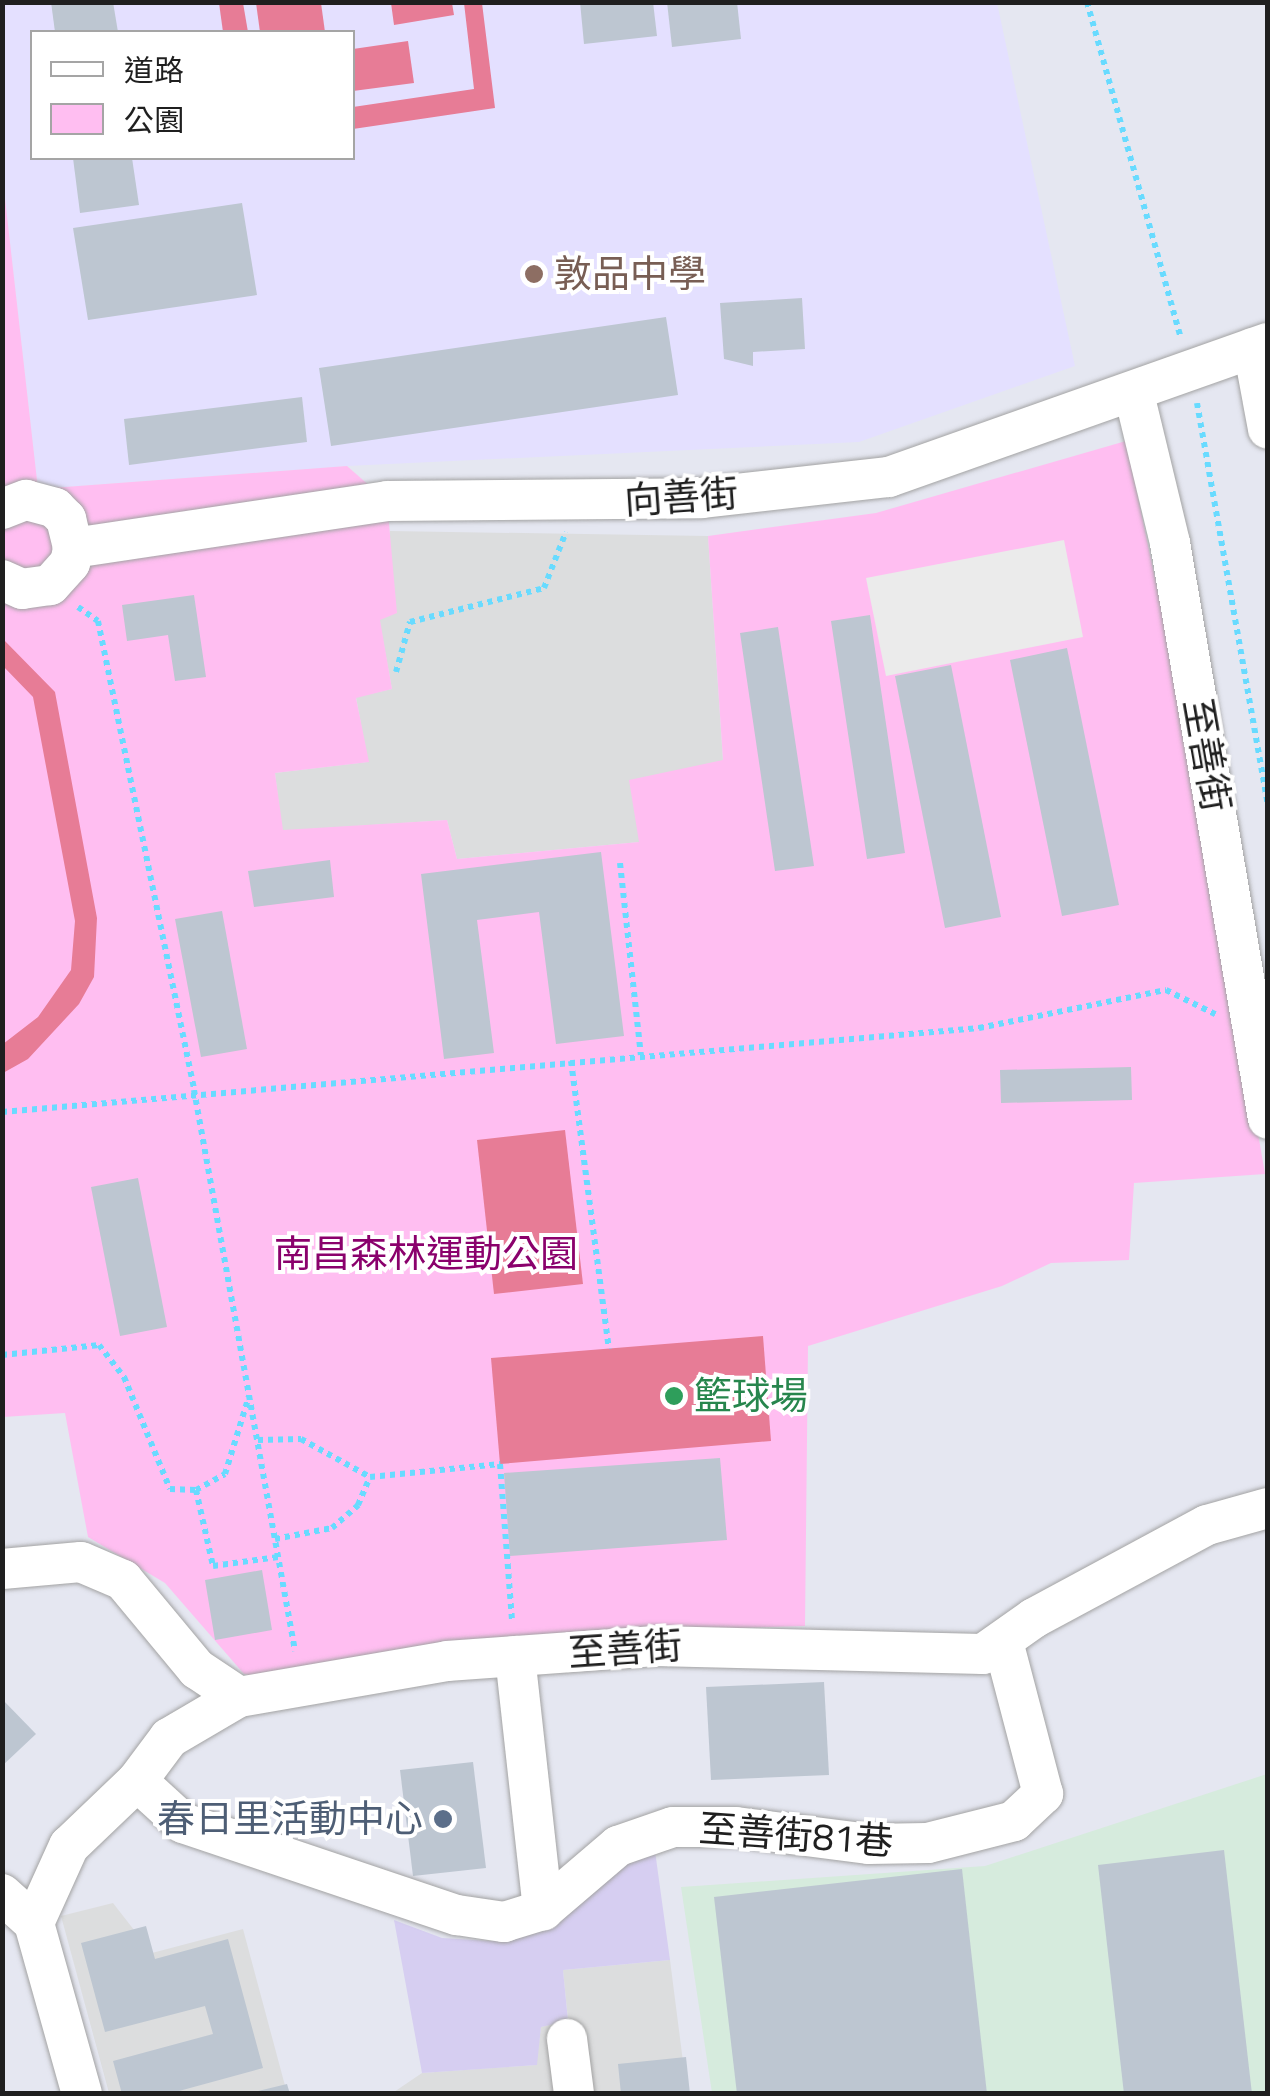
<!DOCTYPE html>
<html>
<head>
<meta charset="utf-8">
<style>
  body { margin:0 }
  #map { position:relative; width:1270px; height:2096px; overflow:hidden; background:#e5e7f1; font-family:"Titillium Web","Noto Sans TC",sans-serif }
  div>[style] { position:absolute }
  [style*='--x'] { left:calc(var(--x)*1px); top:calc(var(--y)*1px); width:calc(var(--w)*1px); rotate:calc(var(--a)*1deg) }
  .residential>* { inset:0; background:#dcddde }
  .industrial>* { inset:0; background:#d6ebdd }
  .education>* { inset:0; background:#e4e0ff }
  .farmland>* { inset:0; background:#d6cef1 }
  .park>* { inset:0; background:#ffbef1 }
  .pitch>* { inset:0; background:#e77c96 }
  .parking>* { inset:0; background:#ebebeb }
  .building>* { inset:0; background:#bdc6d1 }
  .path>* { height:6px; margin-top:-3px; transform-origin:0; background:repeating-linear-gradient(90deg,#68dbff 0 5px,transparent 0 10px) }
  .roads { filter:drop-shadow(0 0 2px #a3a3a3) drop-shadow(0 0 2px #a3a3a3) }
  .minor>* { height:40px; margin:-20px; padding:0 20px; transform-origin:20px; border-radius:20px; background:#fff }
  .dots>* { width:28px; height:28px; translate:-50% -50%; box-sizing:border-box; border:5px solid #fff; border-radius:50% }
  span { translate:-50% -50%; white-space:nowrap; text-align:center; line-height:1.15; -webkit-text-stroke:8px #fff; paint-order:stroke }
  .education-label { font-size:38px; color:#785e54 }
  .left { translate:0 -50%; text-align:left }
  .street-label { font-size:38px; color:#1f1f1f }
  .park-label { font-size:38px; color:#8a016c }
  .leisure-label { font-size:38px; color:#27864d }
  .service-label { font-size:38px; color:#4e5e75 }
  .right { translate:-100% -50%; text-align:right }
  .frame { position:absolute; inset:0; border:5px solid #1f1f1f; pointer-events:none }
  .legend { position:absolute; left:30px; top:30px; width:325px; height:130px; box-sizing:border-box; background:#fff; border:2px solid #a5a5a5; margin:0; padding:12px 18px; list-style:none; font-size:30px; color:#1f1f1f }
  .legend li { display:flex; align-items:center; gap:20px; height:50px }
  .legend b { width:50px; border:2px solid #a5a5a5 }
</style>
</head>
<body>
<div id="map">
  <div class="residential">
    <div style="clip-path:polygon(390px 531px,708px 536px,723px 761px,639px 842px,457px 859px,447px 820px,282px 831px,275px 773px,368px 762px,356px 697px,392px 689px,379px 619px)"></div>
    <div style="clip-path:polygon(113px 1903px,152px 1953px,243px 1929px,287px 2093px,109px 2093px,61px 1916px)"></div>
    <div style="clip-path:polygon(670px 1960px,687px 2093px,391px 2094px,422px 2073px,536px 2065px,541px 2027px,568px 2020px,563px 1970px)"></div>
  </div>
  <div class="industrial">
    <div style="clip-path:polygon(1267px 1774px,1267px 2093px,712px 2093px,681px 1887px,985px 1866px)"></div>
  </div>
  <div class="education">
    <div style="clip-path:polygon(evenodd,2px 3px,997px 3px,1075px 366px,859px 442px,347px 466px,38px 489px,3px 181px,2px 3px,32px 32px,352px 32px,352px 158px,32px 158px,32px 32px)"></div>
  </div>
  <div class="farmland">
    <div style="clip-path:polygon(655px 1851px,670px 1960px,563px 1970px,568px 2021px,541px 2027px,537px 2065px,422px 2073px,394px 1920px,442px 1938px,491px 1941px,520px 1932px,600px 1874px)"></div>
  </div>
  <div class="park">
    <div style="clip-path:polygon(2px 172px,38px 489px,347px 466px,387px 501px,397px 613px,380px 620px,392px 689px,356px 698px,369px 762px,275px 773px,283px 830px,447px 820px,457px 859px,639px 842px,629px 780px,723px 760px,708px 536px,876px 513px,1126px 441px,1196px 772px,1265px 1174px,1134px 1183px,1129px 1260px,1051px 1263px,1002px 1286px,808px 1346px,805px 1626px,613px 1632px,300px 1683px,244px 1674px,165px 1583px,88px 1537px,65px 1413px,3px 1417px)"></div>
  </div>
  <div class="pitch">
    <div style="clip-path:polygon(219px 3px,243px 3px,248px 32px,223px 32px)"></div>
    <div style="clip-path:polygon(256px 3px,321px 3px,325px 32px,260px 32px)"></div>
    <div style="clip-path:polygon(391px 3px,452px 3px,454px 15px,394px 25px)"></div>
    <div style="clip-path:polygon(464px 3px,482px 3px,495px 108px,353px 129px,353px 107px,474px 89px)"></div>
    <div style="clip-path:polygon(408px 41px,414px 83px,353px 91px,353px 49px)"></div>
    <div style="clip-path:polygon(3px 639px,55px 692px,97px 918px,94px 977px,79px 1004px,28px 1059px,3px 1073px,3px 1044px,38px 1017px,71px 970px,75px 921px,33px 697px,3px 666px)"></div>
    <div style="clip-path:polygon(565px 1130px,583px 1284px,494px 1294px,477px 1140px)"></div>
    <div style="clip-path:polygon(763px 1336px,771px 1441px,500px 1464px,491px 1358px)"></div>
  </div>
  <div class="parking">
    <div style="clip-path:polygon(1064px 540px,1083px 637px,886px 676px,866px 578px)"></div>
  </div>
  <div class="building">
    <div style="clip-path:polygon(51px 2px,113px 2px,118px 32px,55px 32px)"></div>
    <div style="clip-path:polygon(580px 2px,653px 2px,657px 36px,584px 44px)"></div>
    <div style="clip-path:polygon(667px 2px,737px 2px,741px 39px,672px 47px)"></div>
    <div style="clip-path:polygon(73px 158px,132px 158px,139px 205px,80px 213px)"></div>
    <div style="clip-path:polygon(242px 203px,257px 295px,88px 320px,73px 228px)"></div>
    <div style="clip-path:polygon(802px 298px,805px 349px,753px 352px,753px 366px,724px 359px,720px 303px)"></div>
    <div style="clip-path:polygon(666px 317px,678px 395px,331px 446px,319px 368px)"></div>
    <div style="clip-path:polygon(302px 397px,307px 442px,129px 465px,124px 419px)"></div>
    <div style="clip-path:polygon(194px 595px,206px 677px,175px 681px,168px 635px,127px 641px,122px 605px)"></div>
    <div style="clip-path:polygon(870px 615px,905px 853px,867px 859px,831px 621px)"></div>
    <div style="clip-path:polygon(778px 627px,814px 866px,775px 871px,740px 633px)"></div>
    <div style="clip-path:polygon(1067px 648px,1119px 905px,1062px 916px,1010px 660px)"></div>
    <div style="clip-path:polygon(951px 665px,1001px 917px,945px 928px,895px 676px)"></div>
    <div style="clip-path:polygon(601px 852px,624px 1036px,556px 1044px,539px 912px,477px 920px,494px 1053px,444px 1059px,421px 874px)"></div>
    <div style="clip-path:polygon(330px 860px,334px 897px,254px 907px,248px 871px)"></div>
    <div style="clip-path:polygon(222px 911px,247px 1049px,201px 1057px,175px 919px)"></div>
    <div style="clip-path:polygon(1131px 1067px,1132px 1100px,1001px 1103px,1000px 1070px)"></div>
    <div style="clip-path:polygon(138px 1178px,167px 1327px,120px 1336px,91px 1187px)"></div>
    <div style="clip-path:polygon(720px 1458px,727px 1540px,510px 1556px,504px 1473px)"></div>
    <div style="clip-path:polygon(262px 1570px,272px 1630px,215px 1640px,205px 1580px)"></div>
    <div style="clip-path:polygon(824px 1682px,829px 1775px,711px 1780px,706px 1687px)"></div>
    <div style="clip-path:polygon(2px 1699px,36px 1734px,2px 1766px)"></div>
    <div style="clip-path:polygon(473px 1762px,486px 1868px,413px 1876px,400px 1770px)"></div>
    <div style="clip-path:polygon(1224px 1850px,1252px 2094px,1124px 2094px,1098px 1865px)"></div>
    <div style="clip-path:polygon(962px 1869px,987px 2094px,737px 2094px,714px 1897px)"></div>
    <div style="clip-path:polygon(146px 1926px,155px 1959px,228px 1939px,263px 2068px,168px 2094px,122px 2094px,113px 2061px,213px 2034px,205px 2006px,105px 2032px,81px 1943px)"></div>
    <div style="clip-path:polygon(686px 2057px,690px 2094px,621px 2094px,618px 2064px)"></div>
    <div style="clip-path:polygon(287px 2084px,290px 2094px,254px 2094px,254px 2092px)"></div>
  </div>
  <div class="path">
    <div style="--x:1087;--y:2;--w:349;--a:74.4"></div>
    <div style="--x:1197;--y:403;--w:409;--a:80"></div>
    <div style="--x:78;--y:607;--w:24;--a:35"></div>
    <div style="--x:98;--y:621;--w:479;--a:78.4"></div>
    <div style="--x:194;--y:1090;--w:570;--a:79.79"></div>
    <div style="--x:396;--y:672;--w:52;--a:-74.4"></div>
    <div style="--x:410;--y:622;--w:138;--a:-14.2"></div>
    <div style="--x:544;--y:588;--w:60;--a:-68.6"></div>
    <div style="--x:620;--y:863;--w:193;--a:83.8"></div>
    <div style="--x:571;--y:1061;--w:290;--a:82.5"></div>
    <div style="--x:2;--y:1112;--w:981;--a:-4.91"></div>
    <div style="--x:979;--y:1028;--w:191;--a:-11.5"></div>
    <div style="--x:1166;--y:990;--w:55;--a:26.1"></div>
    <div style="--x:2;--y:1355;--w:98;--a:-5.9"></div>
    <div style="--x:99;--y:1345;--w:41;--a:52"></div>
    <div style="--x:124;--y:1377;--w:121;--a:67.7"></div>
    <div style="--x:170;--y:1489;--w:26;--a:2"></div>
    <div style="--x:196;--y:1490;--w:33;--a:-29"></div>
    <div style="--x:225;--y:1474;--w:82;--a:-72.9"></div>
    <div style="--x:258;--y:1440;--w:43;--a:-1.3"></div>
    <div style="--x:301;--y:1439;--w:79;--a:28.8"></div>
    <div style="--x:370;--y:1477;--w:131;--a:-5.7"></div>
    <div style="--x:500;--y:1464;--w:156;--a:85.6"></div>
    <div style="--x:196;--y:1490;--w:78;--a:77.4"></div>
    <div style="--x:213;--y:1566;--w:66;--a:-7.9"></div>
    <div style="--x:275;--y:1539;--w:58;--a:-10.9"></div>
    <div style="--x:332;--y:1528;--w:35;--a:-41"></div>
    <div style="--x:358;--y:1505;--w:30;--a:-67"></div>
  </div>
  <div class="roads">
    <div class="minor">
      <div style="--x:1253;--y:348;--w:82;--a:79.5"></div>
      <div style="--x:1134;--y:394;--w:153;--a:76.4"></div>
      <div style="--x:1170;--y:543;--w:584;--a:80.34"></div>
      <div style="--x:2;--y:509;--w:26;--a:-21"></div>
      <div style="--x:26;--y:500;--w:30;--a:15"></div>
      <div style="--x:55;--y:508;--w:16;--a:45"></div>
      <div style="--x:66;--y:519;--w:30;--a:76"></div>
      <div style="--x:73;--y:548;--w:15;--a:101"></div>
      <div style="--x:70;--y:563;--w:30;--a:132"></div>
      <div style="--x:50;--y:585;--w:28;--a:172"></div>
      <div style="--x:22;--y:589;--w:22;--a:-156"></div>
      <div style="--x:73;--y:548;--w:317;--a:-8.5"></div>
      <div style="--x:387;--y:501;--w:314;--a:-0.5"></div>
      <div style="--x:701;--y:498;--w:189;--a:-6.4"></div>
      <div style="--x:889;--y:477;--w:402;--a:-19.5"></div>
      <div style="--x:2;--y:1569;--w:79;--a:-5.1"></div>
      <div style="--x:81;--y:1562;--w:46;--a:23.2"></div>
      <div style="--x:123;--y:1580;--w:116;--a:50.3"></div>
      <div style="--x:197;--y:1669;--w:50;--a:33.7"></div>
      <div style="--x:239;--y:1697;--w:211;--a:-9.8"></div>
      <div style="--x:447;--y:1661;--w:209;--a:-4.1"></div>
      <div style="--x:655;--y:1646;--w:328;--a:1.4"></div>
      <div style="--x:983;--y:1654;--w:62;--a:-35.2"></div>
      <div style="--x:1034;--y:1618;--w:196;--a:-28.3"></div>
      <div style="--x:1207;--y:1525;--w:63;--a:-15.6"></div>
      <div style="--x:515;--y:1656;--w:256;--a:83.7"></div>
      <div style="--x:137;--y:1781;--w:62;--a:42.4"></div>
      <div style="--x:183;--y:1823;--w:289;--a:18.6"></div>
      <div style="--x:457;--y:1915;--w:48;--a:8.5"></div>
      <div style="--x:504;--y:1922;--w:41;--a:-17.1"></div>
      <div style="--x:543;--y:1910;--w:99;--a:-40.5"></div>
      <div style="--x:618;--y:1846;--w:58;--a:-19.1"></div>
      <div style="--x:673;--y:1827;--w:63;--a:0"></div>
      <div style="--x:736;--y:1827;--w:133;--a:7.3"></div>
      <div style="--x:868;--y:1844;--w:60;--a:-1"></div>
      <div style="--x:928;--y:1843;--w:89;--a:-14.3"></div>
      <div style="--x:1014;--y:1821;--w:40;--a:-43"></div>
      <div style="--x:1043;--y:1794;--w:158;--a:-104.7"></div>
      <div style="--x:2;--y:1894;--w:43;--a:42.2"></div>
      <div style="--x:567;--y:2039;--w:55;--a:82.7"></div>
      <div style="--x:82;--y:2094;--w:178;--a:-105.7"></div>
      <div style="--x:34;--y:1923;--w:85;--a:-65.6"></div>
      <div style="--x:69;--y:1846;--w:94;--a:-43.7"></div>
      <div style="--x:137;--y:1781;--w:54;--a:-53.3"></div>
      <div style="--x:169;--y:1738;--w:81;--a:-30.4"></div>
    </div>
  </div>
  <div class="dots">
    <div style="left:534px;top:274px;background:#8d6e63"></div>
    <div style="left:674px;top:1396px;background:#2e9e5b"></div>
    <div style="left:443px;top:1819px;background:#5c6f8a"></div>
  </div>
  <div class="education-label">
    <span class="left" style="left:554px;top:274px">敦品中學</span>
  </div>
  <div class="street-label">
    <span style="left:681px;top:497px;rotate:-4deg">向善街</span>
    <span style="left:1207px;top:755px;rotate:80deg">至善街</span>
    <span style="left:625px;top:1649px;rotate:-4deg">至善街</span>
    <span style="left:796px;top:1835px;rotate:4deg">至善街81巷</span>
  </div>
  <div class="park-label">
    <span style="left:426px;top:1254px">南昌森林運動公園</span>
  </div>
  <div class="leisure-label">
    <span class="left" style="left:694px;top:1396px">籃球場</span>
  </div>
  <div class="service-label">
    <span class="right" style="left:423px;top:1819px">春日里活動中心</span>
  </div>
  <div class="frame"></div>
  <ul class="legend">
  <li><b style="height:12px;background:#fff"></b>道路</li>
  <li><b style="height:28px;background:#ffbef1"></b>公園</li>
  </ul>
</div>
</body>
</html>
